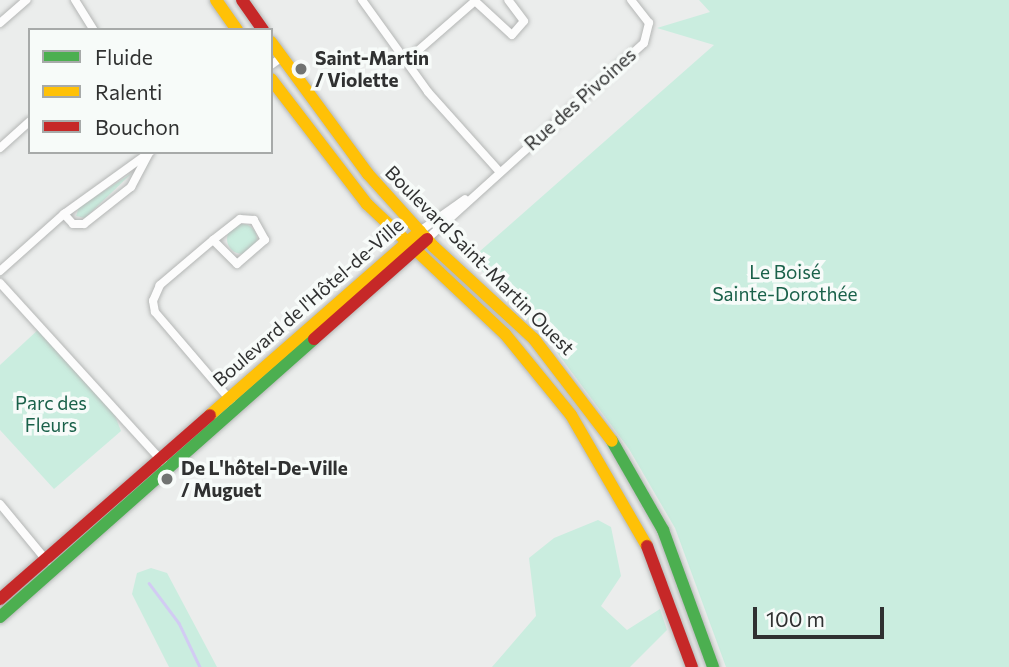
<!DOCTYPE html>
<html>
<head>
<meta charset="utf-8">
<style>
  body { margin:0 }
  #map { position:relative; width:1009px; height:667px; overflow:hidden; background:#ebedec; font-family:Commissioner,sans-serif }
  div>[style] { position:absolute }
  [style*='--x'] { left:calc(var(--x)*1px); top:calc(var(--y)*1px); width:calc(var(--w)*1px); rotate:calc(var(--a)*1deg) }
  .green>* { inset:0; background:#caeddf }
  .round { border-radius:50% }
  .stream>* { height:2.5px; margin:-1.25px; padding:0 1.25px; transform-origin:1.25px; border-radius:1.25px; background:#d2cbf3 }
  .roads { filter:drop-shadow(0 0 2px #b4b6b5) drop-shadow(0 0 2px #b4b6b5) }
  .street>* { height:8px; margin:-4px; padding:0 4px; transform-origin:4px; border-radius:4px; background:#fcfcfc }
  .fast>* { height:12px; margin:-6px; padding:0 6px; transform-origin:6px; border-radius:6px; background:#4caf50 }
  .slow>* { height:12px; margin:-6px; padding:0 6px; transform-origin:6px; border-radius:6px; background:#ffc107 }
  .jam>* { height:12px; margin:-6px; padding:0 6px; transform-origin:6px; border-radius:6px; background:#c62828 }
  .dots>* { width:19px; height:19px; translate:-50% -50%; box-sizing:border-box; border:4px solid #f7fbf9; border-radius:50% }
  span { translate:-50% -50%; white-space:nowrap; text-align:center; line-height:1.15; -webkit-text-stroke:7px #f7fbf9; paint-order:stroke }
  .poi-label { font-size:19px; color:#303131; font-weight:700 }
  .left { translate:0 -50%; text-align:left }
  .street-label { font-size:19px; color:#303131 }
  .park-label { font-size:19px; color:#1a614a }
  .legend { position:absolute; left:28px; top:28px; width:245px; height:126px; box-sizing:border-box; background:#f7fbf9; border:2px solid #a7aaa9; margin:0; padding:9px 12px; list-style:none; font-size:21px; color:#303131 }
  .legend li { display:flex; align-items:center; gap:14px; height:35px }
  .legend b { width:35px; border:2px solid #a7aaa9 }
  .scale { position:absolute; left:753px; top:607px; width:131px; height:32px; box-sizing:border-box; border:4px solid #303131; border-top:0; padding-left:9px; font-size:21px; line-height:24px; white-space:nowrap; color:#303131; -webkit-text-stroke:5px #f7fbf9; paint-order:stroke }
</style>
</head>
<body>
<div id="map">
  <div class="green">
    <div style="clip-path:polygon(699px 0,1009px 0,1009px 667px,726px 667px,675px 528px,629px 449px,550px 343px,471px 259px,714px 45px,657px 28px,710px 12px)"></div>
    <div style="clip-path:polygon(132px 173px,85px 218px,76px 216px,79px 207px)"></div>
    <div class="round" style="left:227px;top:224px;width:30px;height:30px"></div>
    <div style="clip-path:polygon(40px 328px,113px 411px,121px 431px,54px 489px,0 430px,0 365px)"></div>
    <div style="clip-path:polygon(598px 520px,611px 527px,621px 576px,601px 606px,627px 630px,660px 609px,667px 630px,630px 667px,492px 667px,536px 616px,529px 558px,554px 538px)"></div>
    <div style="clip-path:polygon(151px 568px,167px 573px,217px 667px,169px 667px,132px 594px,137px 573px)"></div>
  </div>
  <div class="stream">
    <div style="--x:149;--y:583;--w:50;--a:53.1"></div>
    <div style="--x:179;--y:623;--w:49;--a:64.5"></div>
  </div>
  <div class="roads">
    <div class="street">
      <div style="--x:75;--y:0;--w:36;--a:58"></div>
      <div style="--x:362;--y:0;--w:113;--a:54.3"></div>
      <div style="--x:428;--y:92;--w:106;--a:48.1"></div>
      <div style="--x:475;--y:1;--w:50;--a:42.6"></div>
      <div style="--x:512;--y:35;--w:18;--a:-49"></div>
      <div style="--x:524;--y:21;--w:26;--a:-127"></div>
      <div style="--x:0;--y:23;--w:35;--a:-41"></div>
      <div style="--x:405;--y:62;--w:94;--a:-41.1"></div>
      <div style="--x:271;--y:65;--w:14;--a:-36"></div>
      <div style="--x:0;--y:148;--w:40;--a:-42"></div>
      <div style="--x:64;--y:214;--w:13;--a:48"></div>
      <div style="--x:73;--y:224;--w:11;--a:0"></div>
      <div style="--x:84;--y:224;--w:60;--a:-38.2"></div>
      <div style="--x:131;--y:187;--w:38;--a:-62"></div>
      <div style="--x:420;--y:231;--w:55;--a:-35.4"></div>
      <div style="--x:427;--y:239;--w:292;--a:-42.1"></div>
      <div style="--x:644;--y:43;--w:21;--a:-76"></div>
      <div style="--x:649;--y:23;--w:29;--a:-128"></div>
      <div style="--x:213;--y:240;--w:34;--a:45"></div>
      <div style="--x:237;--y:264;--w:37;--a:-41"></div>
      <div style="--x:265;--y:240;--w:23;--a:-119"></div>
      <div style="--x:254;--y:220;--w:14;--a:-176"></div>
      <div style="--x:240;--y:219;--w:34;--a:142"></div>
      <div style="--x:213;--y:240;--w:70;--a:139.7"></div>
      <div style="--x:160;--y:285;--w:17;--a:114"></div>
      <div style="--x:153;--y:301;--w:11;--a:80"></div>
      <div style="--x:155;--y:312;--w:117;--a:49.5"></div>
      <div style="--x:0;--y:271;--w:86;--a:-41.7"></div>
      <div style="--x:64;--y:214;--w:106;--a:-35.8"></div>
      <div style="--x:0;--y:283;--w:242;--a:47.7"></div>
      <div style="--x:0;--y:504;--w:74;--a:50.5"></div>
    </div>
    <div class="fast">
      <div style="--x:612;--y:441;--w:103;--a:60.2"></div>
      <div style="--x:663;--y:530;--w:146;--a:69.9"></div>
      <div style="--x:0;--y:617;--w:419;--a:-41.5"></div>
    </div>
    <div class="slow">
      <div style="--x:216;--y:0;--w:37;--a:55"></div>
      <div style="--x:271;--y:42;--w:164;--a:53.7"></div>
      <div style="--x:368;--y:174;--w:98;--a:47.9"></div>
      <div style="--x:434;--y:247;--w:136;--a:42.6"></div>
      <div style="--x:534;--y:339;--w:128;--a:52.6"></div>
      <div style="--x:271;--y:79;--w:158;--a:52.5"></div>
      <div style="--x:367;--y:204;--w:190;--a:43.3"></div>
      <div style="--x:505;--y:334;--w:104;--a:50.8"></div>
      <div style="--x:571;--y:415;--w:151;--a:59.9"></div>
      <div style="--x:210;--y:415;--w:279;--a:-41.2"></div>
    </div>
    <div class="jam">
      <div style="--x:242;--y:0;--w:37;--a:55"></div>
      <div style="--x:314;--y:339;--w:151;--a:-41.5"></div>
      <div style="--x:647;--y:546;--w:129;--a:69.6"></div>
      <div style="--x:0;--y:599;--w:279;--a:-41.2"></div>
    </div>
  </div>
  <div class="dots">
    <div style="left:301px;top:69px;background:#717372"></div>
    <div style="left:167px;top:479px;background:#717372"></div>
  </div>
  <div class="poi-label">
    <span class="left" style="left:315px;top:69px">Saint-Martin<br>/ Violette</span>
    <span class="left" style="left:181px;top:479px">De L'hôtel-De-Ville<br>/ Muguet</span>
  </div>
  <div class="street-label">
    <span style="left:580px;top:99px;rotate:-42deg">Rue des Pivoines</span>
    <span style="left:480px;top:260px;rotate:45deg">Boulevard Saint-Martin Ouest</span>
    <span style="left:308px;top:302px;rotate:-41deg">Boulevard de l'Hôtel-de-Ville</span>
  </div>
  <div class="park-label">
    <span style="left:785px;top:283px">Le Boisé<br>Sainte-Dorothée</span>
    <span style="left:51px;top:414px">Parc des<br>Fleurs</span>
  </div>
  <ul class="legend">
  <li><b style="height:9px;background:#4caf50"></b>Fluide</li>
  <li><b style="height:9px;background:#ffc107"></b>Ralenti</li>
  <li><b style="height:9px;background:#c62828"></b>Bouchon</li>
  </ul>
  <div class="scale">100 m</div>
</div>
</body>
</html>
